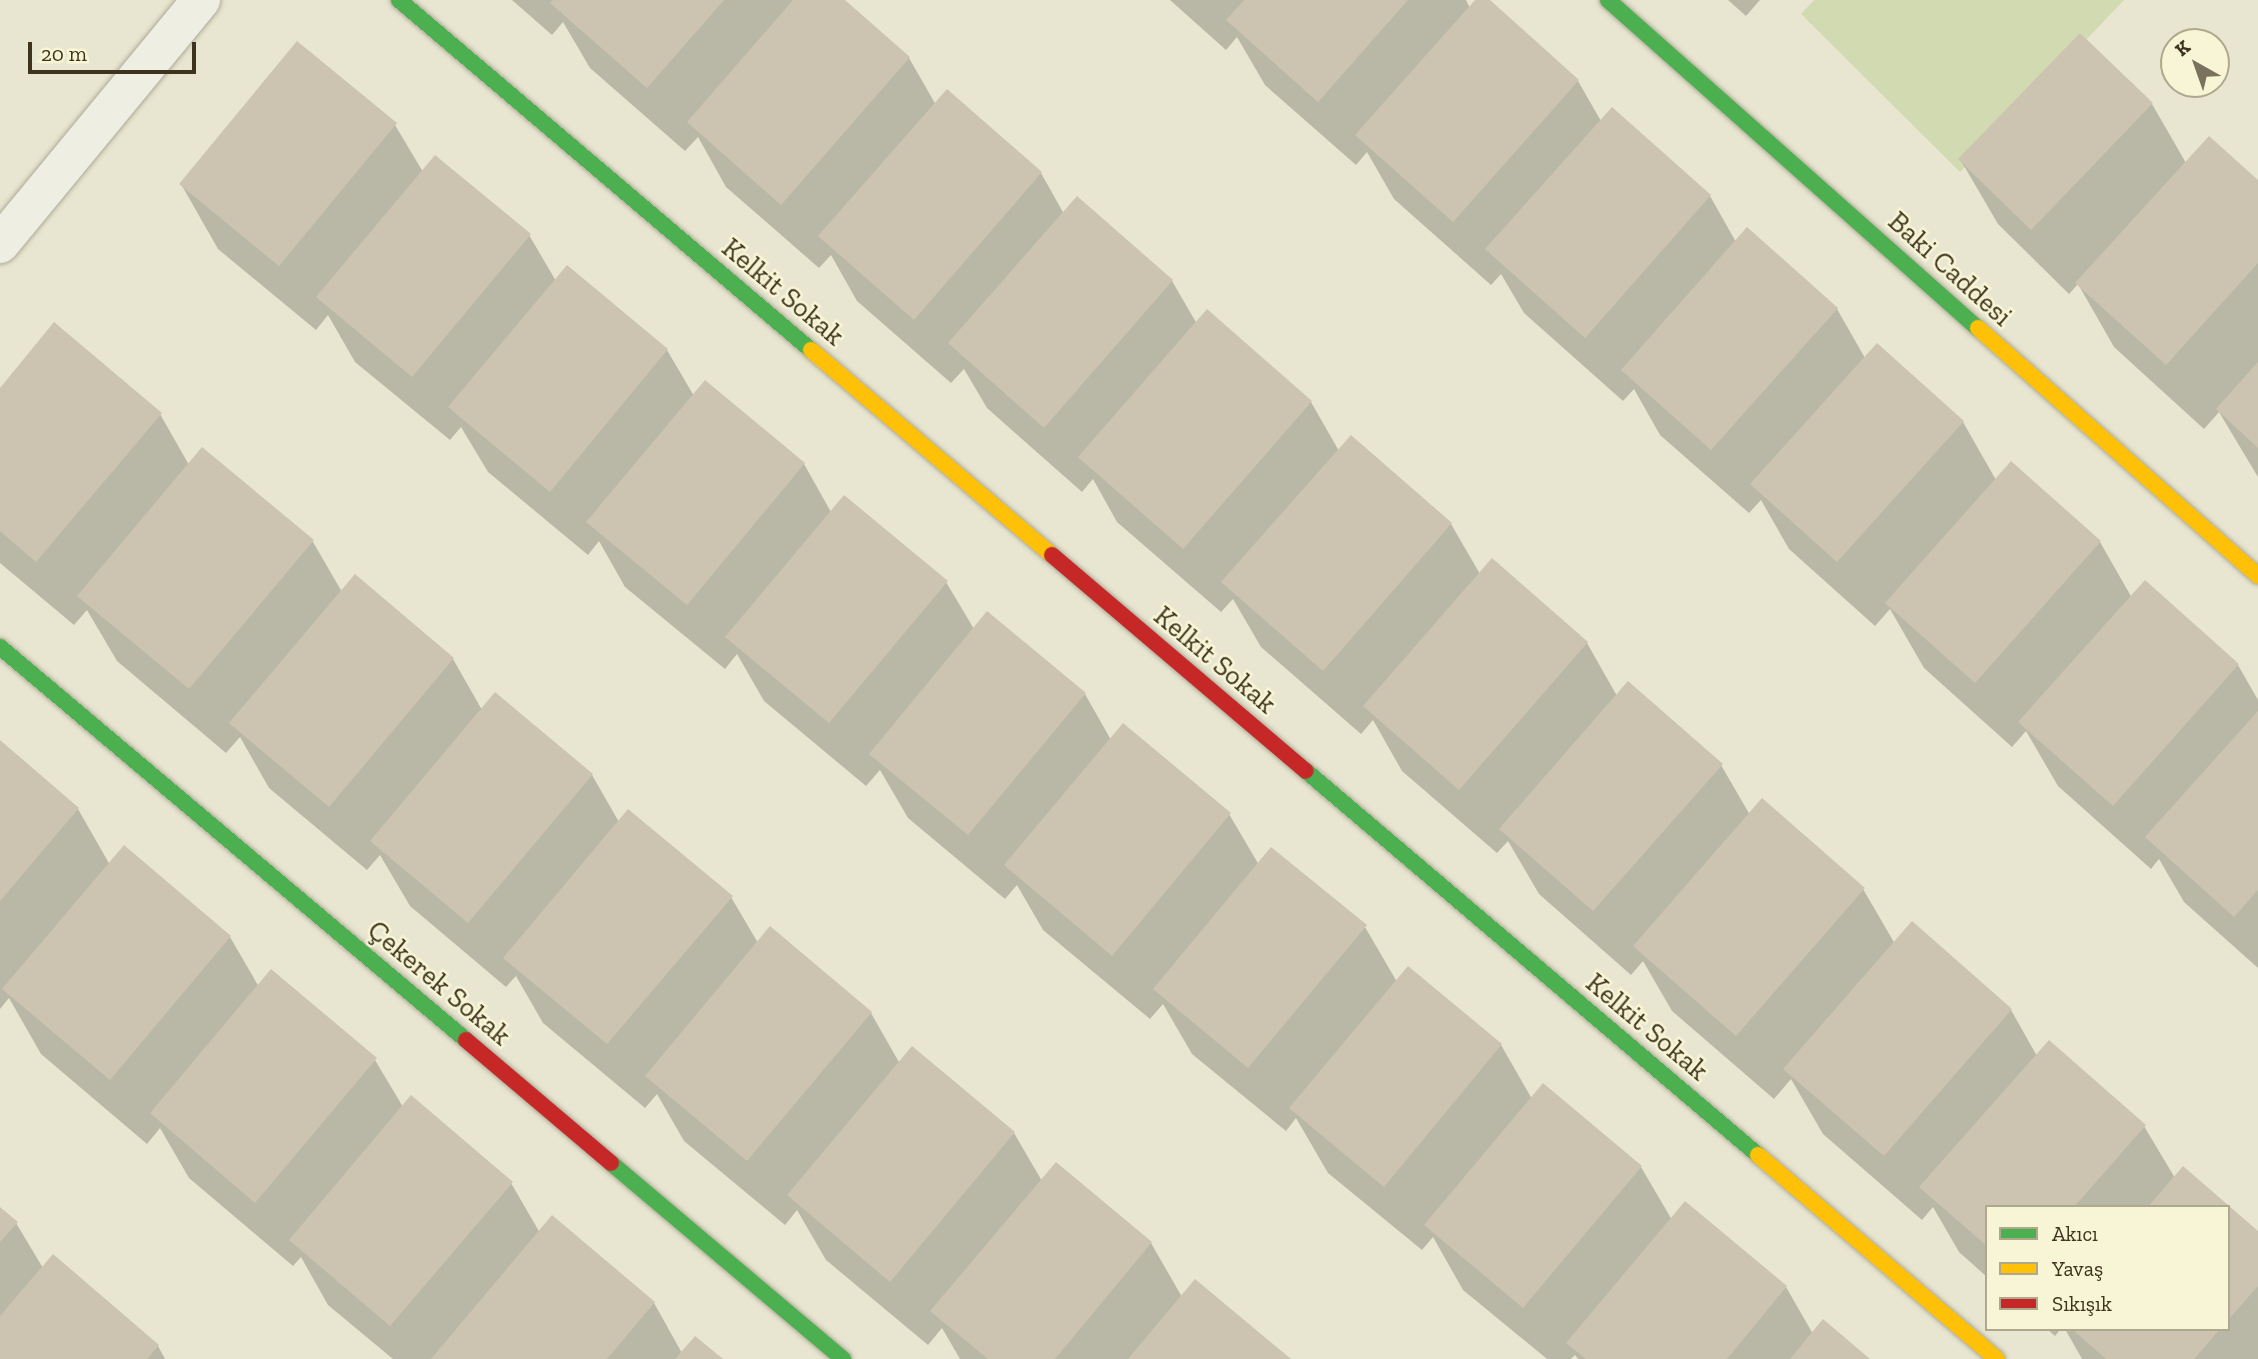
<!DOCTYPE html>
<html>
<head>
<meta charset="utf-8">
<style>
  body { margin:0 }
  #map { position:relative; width:2258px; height:1359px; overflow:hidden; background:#e8e6d0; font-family:"Zilla Slab",serif }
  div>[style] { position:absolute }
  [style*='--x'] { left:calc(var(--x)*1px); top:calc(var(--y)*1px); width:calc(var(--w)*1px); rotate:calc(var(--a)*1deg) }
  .green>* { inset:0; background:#d1dab1 }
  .shadow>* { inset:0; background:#0003 }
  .building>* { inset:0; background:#ccc4b0 }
  .roads { filter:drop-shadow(0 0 2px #adaa98) drop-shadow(0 0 2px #adaa98) }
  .street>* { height:38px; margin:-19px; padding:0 19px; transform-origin:19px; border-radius:19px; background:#efeee2 }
  .fast>* { height:16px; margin:-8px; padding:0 8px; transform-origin:8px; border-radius:8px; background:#4caf50 }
  .slow>* { height:16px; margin:-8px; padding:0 8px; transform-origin:8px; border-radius:8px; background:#ffc107 }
  .jam>* { height:16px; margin:-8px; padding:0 8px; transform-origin:8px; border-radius:8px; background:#c62828 }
  span { translate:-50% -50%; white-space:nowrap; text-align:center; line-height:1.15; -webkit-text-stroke:5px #f8f5d6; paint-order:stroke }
  .street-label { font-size:28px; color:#3e341e }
  .legend { position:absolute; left:1985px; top:1205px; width:245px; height:126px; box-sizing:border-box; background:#f8f5d6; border:2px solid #aea88c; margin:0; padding:9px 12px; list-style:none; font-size:21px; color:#3e341e }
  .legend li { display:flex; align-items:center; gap:14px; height:35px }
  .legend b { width:35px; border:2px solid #aea88c }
  .north { position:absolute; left:2160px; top:28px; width:70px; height:70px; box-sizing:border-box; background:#f8f5d6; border:2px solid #aea88c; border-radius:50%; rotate:320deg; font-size:19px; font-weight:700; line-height:28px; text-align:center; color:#3e341e }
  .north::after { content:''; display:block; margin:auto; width:24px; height:32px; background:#7a725c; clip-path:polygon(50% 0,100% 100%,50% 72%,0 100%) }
  .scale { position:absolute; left:28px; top:42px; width:168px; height:32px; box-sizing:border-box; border:4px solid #3e341e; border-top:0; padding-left:9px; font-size:21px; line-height:24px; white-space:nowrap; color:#3e341e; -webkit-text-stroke:5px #f8f5d6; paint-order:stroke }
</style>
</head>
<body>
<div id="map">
  <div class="green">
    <div style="clip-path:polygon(1814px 0,2124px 0,1960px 172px,1801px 14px)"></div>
  </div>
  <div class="shadow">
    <div style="clip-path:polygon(512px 0,842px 0,909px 58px,936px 105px,1041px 173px,1064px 214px,1172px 281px,1197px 324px,1311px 402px,1339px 451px,1451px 524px,1480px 574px,1587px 643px,1617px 696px,1721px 765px,1750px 815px,1863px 889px,1895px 944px,2011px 1010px,2037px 1056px,2144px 1126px,2175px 1178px,2228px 1207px,1987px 1207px,1987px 1277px,1959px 1252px,1933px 1207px,1922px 1220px,1823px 1134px,1791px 1079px,1774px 1099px,1672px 1011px,1643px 961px,1631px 975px,1539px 894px,1508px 841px,1497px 853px,1402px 771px,1373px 720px,1361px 734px,1261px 647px,1233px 599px,1221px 612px,1117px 522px,1093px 479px,1082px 492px,987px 408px,964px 369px,951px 383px,857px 301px,831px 255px,819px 268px,726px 187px,698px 137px,685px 151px,590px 68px,563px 22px,552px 35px)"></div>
    <div style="clip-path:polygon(1170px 0,1466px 0,1470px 8px,1477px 0,1487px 0,1578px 81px,1601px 121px,1612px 110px,1710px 196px,1736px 242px,1747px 230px,1837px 309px,1865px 358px,1963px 422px,1996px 480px,2100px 542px,2132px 598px,2238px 665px,2258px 700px,2258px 968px,2184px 902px,2159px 859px,2151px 869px,2058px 786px,2026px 731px,2012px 747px,1924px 668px,1890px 609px,1875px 626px,1789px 549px,1761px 500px,1749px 513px,1660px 435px,1634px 389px,1623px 401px,1524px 313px,1501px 274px,1491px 285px,1394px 199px,1367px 152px,1356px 165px,1265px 85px,1237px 37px,1226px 50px)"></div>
    <div style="clip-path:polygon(1728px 0,1760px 0,1746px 16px)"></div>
    <div style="clip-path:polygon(2080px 35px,2152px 104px,2186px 163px,2258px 182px,2258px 477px,2219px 412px,2204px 429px,2114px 347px,2078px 284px,2069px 294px,1998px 224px,1960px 159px)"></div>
    <div style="clip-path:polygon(395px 125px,423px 172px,529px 235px,556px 281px,667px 350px,694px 396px,804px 464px,831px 512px,946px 582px,974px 629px,987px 613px,1085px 694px,1111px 740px,1229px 814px,1259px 865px,1365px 927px,1397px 982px,1408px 969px,1501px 1045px,1532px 1099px,1641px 1167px,1672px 1220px,1786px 1287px,1813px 1334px,1867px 1359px,1578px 1359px,1575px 1355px,1571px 1359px,1547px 1359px,1463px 1290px,1433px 1237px,1422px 1250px,1328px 1173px,1296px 1118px,1286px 1131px,1192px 1054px,1163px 1004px,1150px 1019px,1043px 930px,1017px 885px,1005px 899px,908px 818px,880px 770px,866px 786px,764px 701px,737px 654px,725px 669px,625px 587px,599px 541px,588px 555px,488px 472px,461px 427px,450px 440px,355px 362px,328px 315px,316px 330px,218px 249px,181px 184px)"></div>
    <div style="clip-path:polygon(0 390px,160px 414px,189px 465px,202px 449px,313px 542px,342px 592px,453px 659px,482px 710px,592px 775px,619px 822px,731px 897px,758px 943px,871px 1013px,900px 1064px,1014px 1133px,1042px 1181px,1056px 1165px,1151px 1243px,1182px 1297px,1288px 1359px,960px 1359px,942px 1328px,928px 1345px,826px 1260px,797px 1210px,785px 1225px,684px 1141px,657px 1094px,645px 1108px,543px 1023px,516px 976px,506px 987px,410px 906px,380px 855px,367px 870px,269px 788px,240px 737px,226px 753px,117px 661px,87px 610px,74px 625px,0 563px)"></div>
    <div style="clip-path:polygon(0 743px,78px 809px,110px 865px,230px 937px,259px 987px,375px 1060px,403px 1107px,511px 1183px,540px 1233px,654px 1303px,682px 1353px,720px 1359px,393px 1359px,328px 1305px,301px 1257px,293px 1266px,189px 1178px,160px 1128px,147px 1144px,41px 1054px,9px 998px,0 1009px)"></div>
    <div style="clip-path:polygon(2228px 1207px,2258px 1233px,2258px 1359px,2082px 1359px,2065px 1329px,2228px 1329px)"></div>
    <div style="clip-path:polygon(0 1209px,16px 1223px,43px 1268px,158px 1346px,165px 1359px,0 1359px)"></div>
    <div style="clip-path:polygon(2047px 1329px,2061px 1329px,2055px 1336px)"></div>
  </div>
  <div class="building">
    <div style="clip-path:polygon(553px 0,724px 0,647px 88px,550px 3px)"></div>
    <div style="clip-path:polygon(793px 0,845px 0,910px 57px,781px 205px,687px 122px)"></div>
    <div style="clip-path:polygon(1244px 0,1408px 0,1318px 102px,1226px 20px)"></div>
    <div style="clip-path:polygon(1475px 0,1490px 0,1579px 80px,1453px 222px,1355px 135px)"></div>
    <div style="clip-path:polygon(2080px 33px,2153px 103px,2031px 230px,1958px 159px)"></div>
    <div style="clip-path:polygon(297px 41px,397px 123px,279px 266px,179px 184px)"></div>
    <div style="clip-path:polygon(947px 89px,1042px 172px,914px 320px,818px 236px)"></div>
    <div style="clip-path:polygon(1612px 107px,1711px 195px,1585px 338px,1485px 249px)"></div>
    <div style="clip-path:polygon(2209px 136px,2258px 180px,2258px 263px,2166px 365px,2075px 283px)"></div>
    <div style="clip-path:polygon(435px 155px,531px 234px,412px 377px,316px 297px)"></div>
    <div style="clip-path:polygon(1077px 196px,1173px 280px,1044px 428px,948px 343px)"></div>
    <div style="clip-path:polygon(1747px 227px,1838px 308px,1711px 450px,1621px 370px)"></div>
    <div style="clip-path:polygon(567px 265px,668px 349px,550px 492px,448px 407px)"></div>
    <div style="clip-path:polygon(1207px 309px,1312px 401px,1183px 549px,1078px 457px)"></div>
    <div style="clip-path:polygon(54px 322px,162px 413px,36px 562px,0 531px,0 388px)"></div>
    <div style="clip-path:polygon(1877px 343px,1964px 421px,1837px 562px,1750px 484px)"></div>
    <div style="clip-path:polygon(2258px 362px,2258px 448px,2216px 409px)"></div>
    <div style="clip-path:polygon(705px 380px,805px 463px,687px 605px,586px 522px)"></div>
    <div style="clip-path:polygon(1351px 435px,1452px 523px,1323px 671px,1221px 582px)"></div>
    <div style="clip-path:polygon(202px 447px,314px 540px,189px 689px,77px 596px)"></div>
    <div style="clip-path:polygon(2011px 461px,2101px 541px,1975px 683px,1885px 603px)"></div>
    <div style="clip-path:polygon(844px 495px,948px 581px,829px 723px,725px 637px)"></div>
    <div style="clip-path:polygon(1492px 558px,1588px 642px,1459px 790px,1363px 706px)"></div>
    <div style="clip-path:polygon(355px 574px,454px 658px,329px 807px,229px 723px)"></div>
    <div style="clip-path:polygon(2145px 580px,2239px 664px,2113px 806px,2018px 722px)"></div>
    <div style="clip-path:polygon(987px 611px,1086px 693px,968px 835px,869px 754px)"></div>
    <div style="clip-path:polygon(1628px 681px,1723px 764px,1593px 911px,1499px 829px)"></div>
    <div style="clip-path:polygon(495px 692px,593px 774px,468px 923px,370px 841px)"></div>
    <div style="clip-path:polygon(2258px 711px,2258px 890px,2234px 917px,2145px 837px)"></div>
    <div style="clip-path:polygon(1123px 723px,1231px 813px,1112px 956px,1004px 865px)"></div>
    <div style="clip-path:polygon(0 740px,79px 808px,0 901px)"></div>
    <div style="clip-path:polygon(1762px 798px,1865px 888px,1736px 1036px,1633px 946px)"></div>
    <div style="clip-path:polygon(628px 809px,733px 896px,607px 1044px,503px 958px)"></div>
    <div style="clip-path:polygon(124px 845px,231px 936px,110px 1080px,2px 989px)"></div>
    <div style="clip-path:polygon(1271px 847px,1367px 925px,1248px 1068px,1153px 989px)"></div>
    <div style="clip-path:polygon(1912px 921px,2012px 1009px,1884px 1156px,1783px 1069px)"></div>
    <div style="clip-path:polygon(770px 926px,872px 1012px,747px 1161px,645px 1076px)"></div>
    <div style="clip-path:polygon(1408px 966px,1502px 1044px,1384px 1187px,1289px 1108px)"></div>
    <div style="clip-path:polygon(271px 969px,377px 1058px,255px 1203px,150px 1113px)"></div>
    <div style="clip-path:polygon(2049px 1040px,2146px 1125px,2074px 1207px,1987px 1207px,1987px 1246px,1919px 1187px)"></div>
    <div style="clip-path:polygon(912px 1046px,1015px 1132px,890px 1282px,787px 1195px)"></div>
    <div style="clip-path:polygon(1543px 1083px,1642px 1166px,1523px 1308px,1424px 1225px)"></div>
    <div style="clip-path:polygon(411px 1095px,513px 1182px,390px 1326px,289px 1240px)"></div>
    <div style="clip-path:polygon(1056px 1162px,1152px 1242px,1055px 1359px,988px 1359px,930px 1311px)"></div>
    <div style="clip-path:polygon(2183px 1166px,2258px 1231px,2258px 1286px,2228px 1320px,2228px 1207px,2148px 1207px)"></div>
    <div style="clip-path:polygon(1685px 1201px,1787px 1286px,1727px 1359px,1586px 1359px,1566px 1343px)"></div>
    <div style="clip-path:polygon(0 1207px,18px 1222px,0 1242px)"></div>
    <div style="clip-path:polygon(552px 1215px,655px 1302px,607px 1359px,431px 1359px)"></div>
    <div style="clip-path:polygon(53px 1254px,159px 1345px,147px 1359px,0 1359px,0 1316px)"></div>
    <div style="clip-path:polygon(1195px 1279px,1291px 1359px,1128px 1359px)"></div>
    <div style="clip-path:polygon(1823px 1319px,1870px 1359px,1790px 1359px)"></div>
    <div style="clip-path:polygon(2072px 1329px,2220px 1329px,2194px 1359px,2106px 1359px)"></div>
    <div style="clip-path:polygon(695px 1336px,723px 1359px,675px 1359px)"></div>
  </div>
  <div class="roads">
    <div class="street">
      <div style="--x:0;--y:244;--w:316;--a:-50.5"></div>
    </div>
    <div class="fast">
      <div style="--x:399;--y:0;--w:541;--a:40.35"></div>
      <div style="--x:1608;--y:0;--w:494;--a:41.6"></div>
      <div style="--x:0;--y:647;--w:610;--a:40.14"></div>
      <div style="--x:1306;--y:771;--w:593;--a:40.35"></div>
      <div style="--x:611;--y:1163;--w:304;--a:40.2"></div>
    </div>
    <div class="slow">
      <div style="--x:1978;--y:328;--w:374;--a:41.5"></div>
      <div style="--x:811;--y:350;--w:316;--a:40.4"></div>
      <div style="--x:1758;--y:1155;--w:314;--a:40.5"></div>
    </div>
    <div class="jam">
      <div style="--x:1052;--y:555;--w:333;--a:40.4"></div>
      <div style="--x:466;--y:1040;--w:190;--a:40.3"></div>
    </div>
  </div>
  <div class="street-label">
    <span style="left:1950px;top:269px;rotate:42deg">Baki Caddesi</span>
    <span style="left:783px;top:292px;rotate:40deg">Kelkit Sokak</span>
    <span style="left:1215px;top:660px;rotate:40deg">Kelkit Sokak</span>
    <span style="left:439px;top:983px;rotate:40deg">Çekerek Sokak</span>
    <span style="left:1647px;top:1027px;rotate:40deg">Kelkit Sokak</span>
  </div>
  <ul class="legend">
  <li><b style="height:9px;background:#4caf50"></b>Akıcı</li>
  <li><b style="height:9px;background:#ffc107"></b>Yavaş</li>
  <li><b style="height:9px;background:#c62828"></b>Sıkışık</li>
  </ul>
  <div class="north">K</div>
  <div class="scale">20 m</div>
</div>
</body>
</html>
